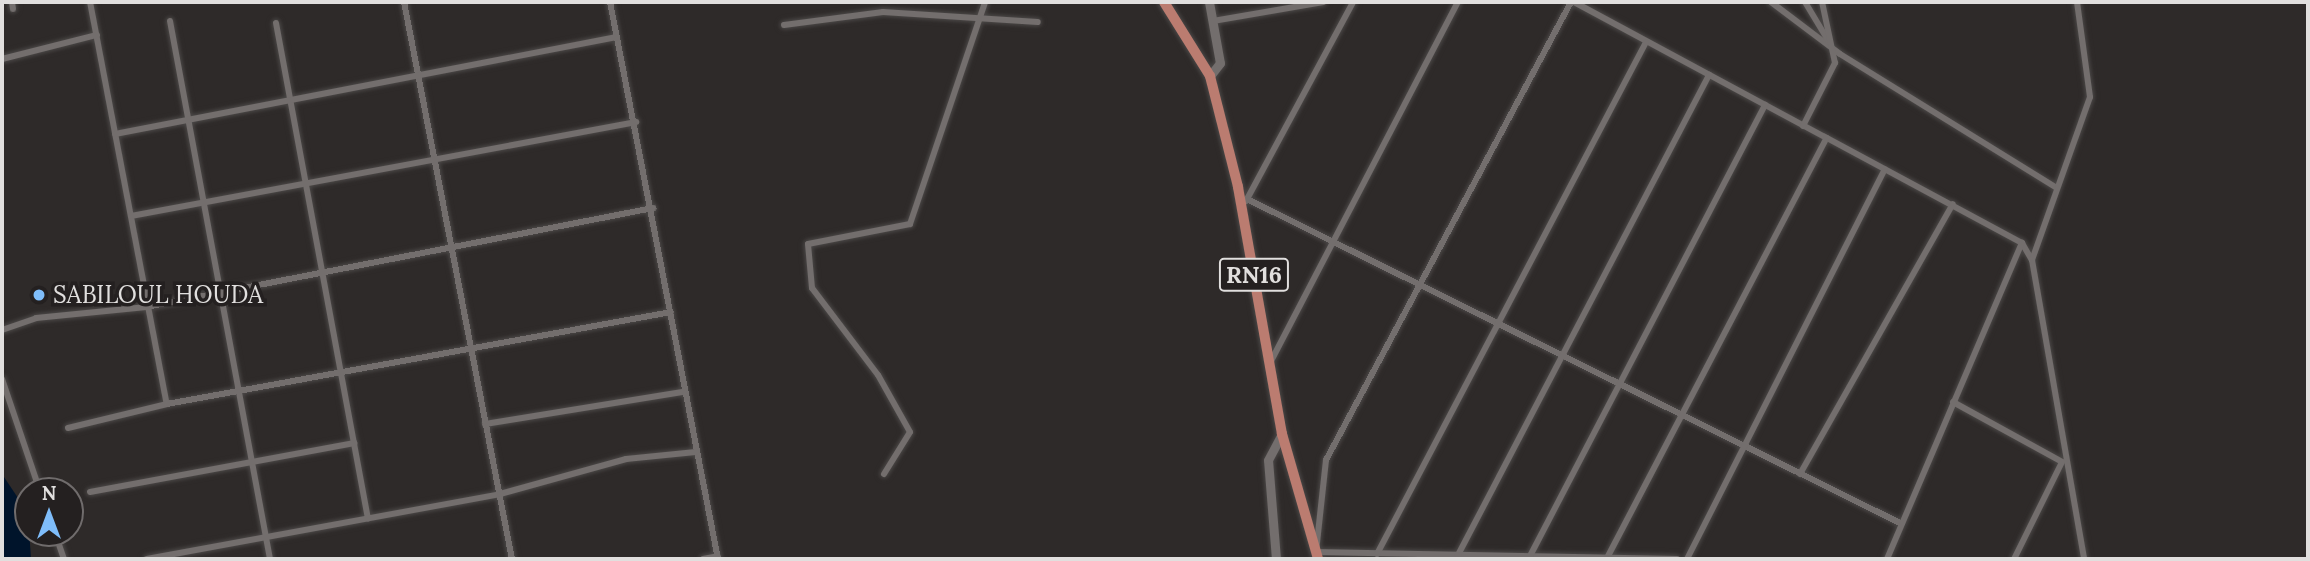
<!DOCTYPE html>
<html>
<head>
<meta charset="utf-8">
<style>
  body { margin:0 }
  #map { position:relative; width:2310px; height:561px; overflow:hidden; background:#2e2a29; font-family:Lora,serif }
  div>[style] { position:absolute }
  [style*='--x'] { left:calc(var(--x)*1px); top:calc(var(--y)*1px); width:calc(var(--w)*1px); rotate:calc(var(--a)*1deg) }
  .water>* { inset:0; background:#00142b }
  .roads { filter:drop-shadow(0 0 2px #4b4847) drop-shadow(0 0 2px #4b4847) }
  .street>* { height:6px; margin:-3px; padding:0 3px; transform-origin:3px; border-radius:3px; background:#736e6d }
  .secondary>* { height:9px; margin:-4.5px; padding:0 4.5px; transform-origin:4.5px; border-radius:4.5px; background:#736e6d }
  .primary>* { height:10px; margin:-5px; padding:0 5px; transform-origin:5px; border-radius:5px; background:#bb7c70 }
  .dots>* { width:19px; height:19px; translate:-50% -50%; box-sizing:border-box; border:4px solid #242020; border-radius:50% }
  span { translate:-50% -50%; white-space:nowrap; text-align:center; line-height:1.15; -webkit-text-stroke:7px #242020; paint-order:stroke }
  .shield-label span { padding:2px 5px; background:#242020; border:2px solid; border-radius:5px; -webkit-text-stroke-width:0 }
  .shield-label { font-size:23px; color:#e1dfde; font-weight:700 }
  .poi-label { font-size:24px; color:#e1dfde }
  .left { translate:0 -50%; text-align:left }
  .frame { position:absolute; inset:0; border:4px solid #e1dfde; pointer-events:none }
  .north { position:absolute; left:14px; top:477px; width:70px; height:70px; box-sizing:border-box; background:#242020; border:2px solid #706c6c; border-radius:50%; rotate:0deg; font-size:19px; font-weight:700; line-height:28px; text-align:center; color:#e1dfde }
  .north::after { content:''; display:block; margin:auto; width:24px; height:32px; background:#7fbdfa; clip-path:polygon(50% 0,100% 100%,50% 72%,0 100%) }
</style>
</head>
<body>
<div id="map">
  <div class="water">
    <div style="clip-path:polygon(2px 474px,28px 513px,31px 559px,2px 559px)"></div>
  </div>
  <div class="roads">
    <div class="street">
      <div style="--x:12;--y:2;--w:7;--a:82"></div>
      <div style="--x:90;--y:2;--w:409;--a:79.2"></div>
      <div style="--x:404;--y:2;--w:567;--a:79.03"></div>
      <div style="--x:610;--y:2;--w:567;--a:79.03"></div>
      <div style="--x:1571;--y:2;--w:519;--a:118.14"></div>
      <div style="--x:1326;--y:460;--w:93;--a:96.2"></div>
      <div style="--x:1316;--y:552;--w:361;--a:1.1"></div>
      <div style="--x:1574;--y:2;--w:509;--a:28.28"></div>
      <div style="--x:2022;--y:243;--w:20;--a:60"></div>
      <div style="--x:1771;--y:2;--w:86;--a:37"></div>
      <div style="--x:1840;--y:54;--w:253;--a:31.7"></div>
      <div style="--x:1805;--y:2;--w:47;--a:59"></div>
      <div style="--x:2077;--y:2;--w:96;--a:82.2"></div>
      <div style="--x:2090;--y:97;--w:173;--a:109.6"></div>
      <div style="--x:2032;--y:260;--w:303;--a:80.1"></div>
      <div style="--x:170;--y:21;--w:547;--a:79.47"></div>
      <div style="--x:1213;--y:21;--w:112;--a:-9.8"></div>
      <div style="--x:276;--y:23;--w:504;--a:79.49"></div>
      <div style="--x:784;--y:25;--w:100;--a:-7.5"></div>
      <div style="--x:883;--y:12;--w:155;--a:3.7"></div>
      <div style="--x:2;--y:59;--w:98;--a:-14.2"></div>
      <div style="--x:1803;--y:126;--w:71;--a:-63.1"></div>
      <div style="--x:1835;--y:63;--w:62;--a:-102"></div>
      <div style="--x:115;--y:134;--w:511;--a:-10.94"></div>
      <div style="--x:1247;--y:199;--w:731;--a:26.39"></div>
      <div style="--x:1246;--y:201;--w:226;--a:-61.7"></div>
      <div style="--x:131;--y:216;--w:514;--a:-10.54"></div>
      <div style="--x:2;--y:330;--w:36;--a:-19"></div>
      <div style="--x:36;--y:318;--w:111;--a:-5.7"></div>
      <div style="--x:146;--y:307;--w:517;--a:-11.05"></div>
      <div style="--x:1270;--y:363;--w:407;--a:-62.5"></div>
      <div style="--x:2;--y:379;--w:118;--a:71.3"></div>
      <div style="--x:1953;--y:402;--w:124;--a:28.8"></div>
      <div style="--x:2062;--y:462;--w:108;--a:116.3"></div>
      <div style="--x:485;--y:424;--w:200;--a:-9.2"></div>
      <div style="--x:68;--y:428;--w:102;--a:-13.6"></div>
      <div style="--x:167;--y:404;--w:512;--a:-10.34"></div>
      <div style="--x:884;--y:474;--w:49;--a:-58.2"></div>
      <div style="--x:910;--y:432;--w:65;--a:-119.3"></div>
      <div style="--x:878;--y:375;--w:109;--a:-127.2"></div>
      <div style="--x:812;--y:288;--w:44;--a:-95.2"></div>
      <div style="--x:808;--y:244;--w:104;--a:-11.1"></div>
      <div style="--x:910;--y:224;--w:234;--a:-71.3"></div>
      <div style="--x:1800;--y:474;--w:310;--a:-60.5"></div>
      <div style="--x:90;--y:492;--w:269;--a:-10.5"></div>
      <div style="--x:55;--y:533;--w:28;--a:71"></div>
      <div style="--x:1377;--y:554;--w:578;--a:-62.28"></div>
      <div style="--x:1458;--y:555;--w:542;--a:-62.39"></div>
      <div style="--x:1530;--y:556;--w:509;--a:-62.48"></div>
      <div style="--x:1607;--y:558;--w:474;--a:-62.4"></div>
      <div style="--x:147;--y:559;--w:359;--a:-10.4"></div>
      <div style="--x:500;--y:494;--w:131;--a:-15.5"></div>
      <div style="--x:626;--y:459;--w:70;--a:-5.7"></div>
      <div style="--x:703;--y:559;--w:15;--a:-11"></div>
      <div style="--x:1687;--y:559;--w:437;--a:-63.1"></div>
      <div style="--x:1887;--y:559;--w:344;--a:-66.9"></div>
    </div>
    <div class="secondary">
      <div style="--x:1209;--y:2;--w:62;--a:79.8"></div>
      <div style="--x:1220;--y:63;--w:16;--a:128"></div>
      <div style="--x:1276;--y:559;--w:99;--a:-94.6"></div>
      <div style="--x:1268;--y:460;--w:30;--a:-62"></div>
    </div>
    <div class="primary">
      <div style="--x:1164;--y:2;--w:87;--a:58.1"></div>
      <div style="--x:1210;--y:76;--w:114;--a:75.8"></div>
      <div style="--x:1238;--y:187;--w:251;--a:79.9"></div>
      <div style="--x:1282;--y:434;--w:130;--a:73.9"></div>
    </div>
  </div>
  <div class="dots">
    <div style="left:39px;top:295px;background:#7fbdfa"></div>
  </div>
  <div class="shield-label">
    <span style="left:1254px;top:275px">RN16</span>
  </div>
  <div class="poi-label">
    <span class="left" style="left:53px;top:295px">SABILOUL HOUDA</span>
  </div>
  <div class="frame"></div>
  <div class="north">N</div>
</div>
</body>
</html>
